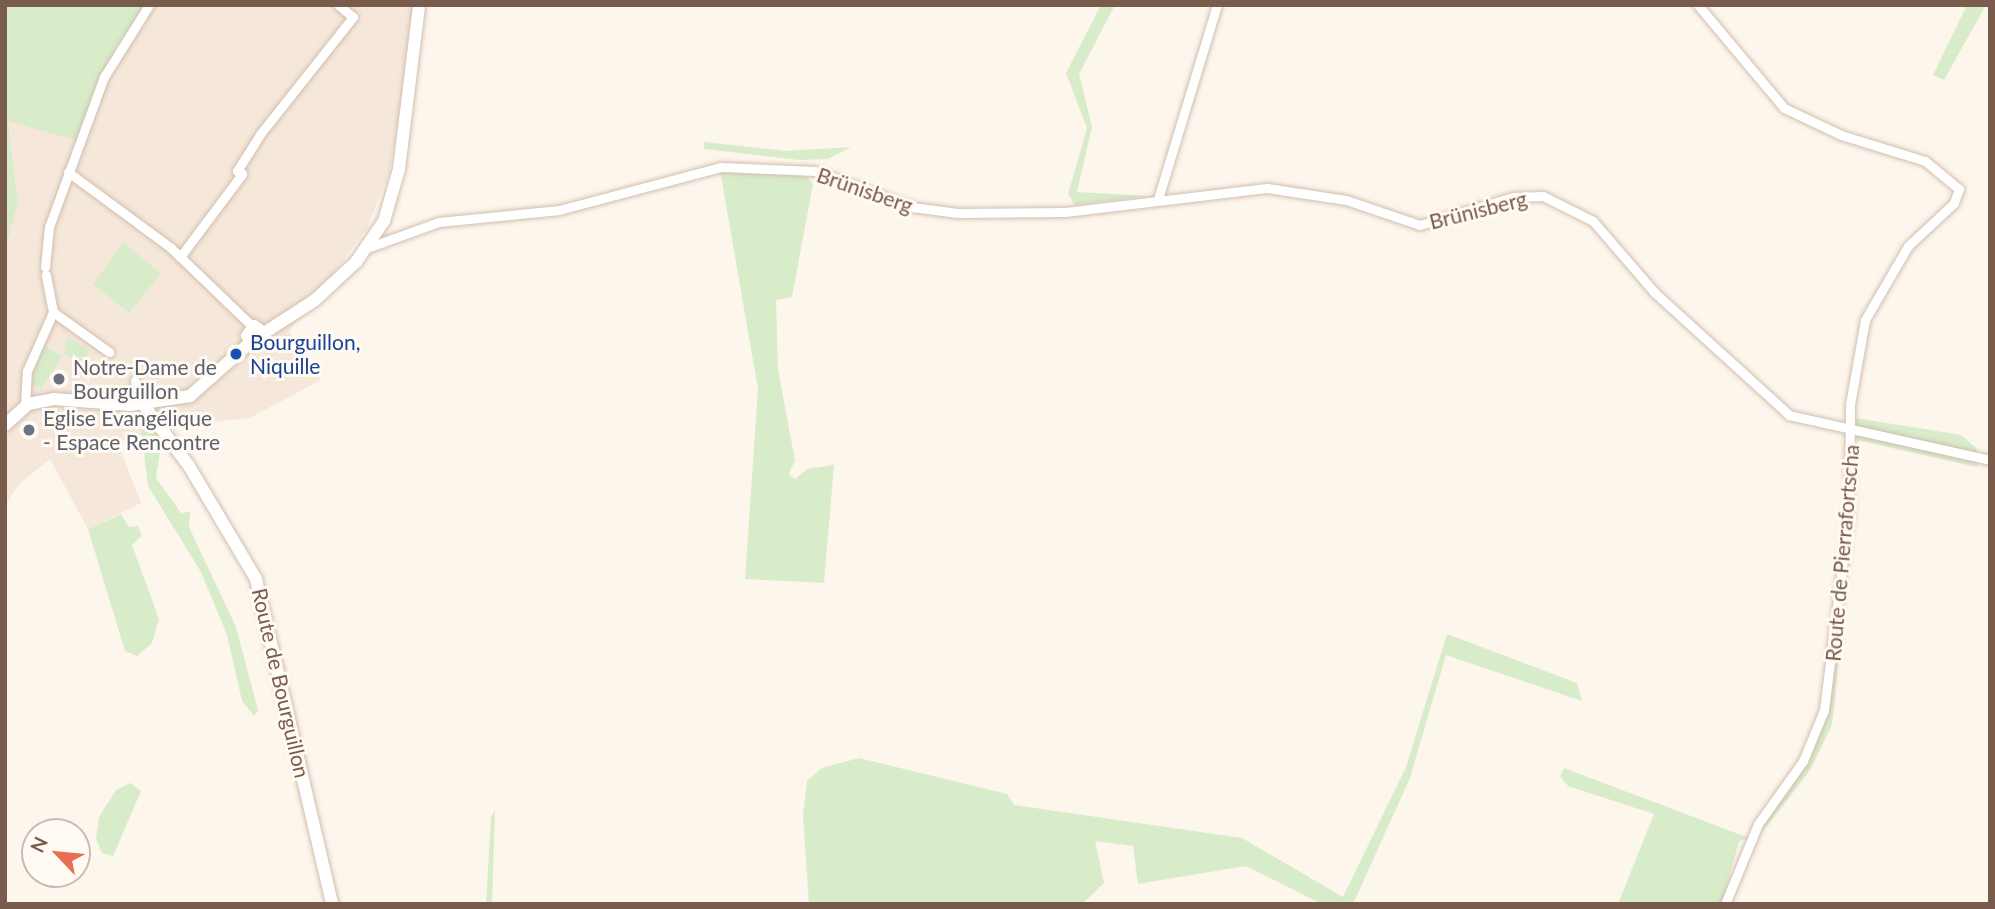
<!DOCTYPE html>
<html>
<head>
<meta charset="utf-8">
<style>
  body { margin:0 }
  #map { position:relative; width:1995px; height:909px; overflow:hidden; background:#fdf6ec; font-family:Lato,sans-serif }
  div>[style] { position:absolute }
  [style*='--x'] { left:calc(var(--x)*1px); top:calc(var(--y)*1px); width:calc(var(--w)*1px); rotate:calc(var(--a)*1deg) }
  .residential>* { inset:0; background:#f5e8da }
  .green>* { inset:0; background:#d8ecc9 }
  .roads { filter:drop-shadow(0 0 2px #d1beb0) drop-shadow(0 0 2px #d1beb0) }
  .street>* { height:9px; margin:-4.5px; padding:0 4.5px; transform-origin:4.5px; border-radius:4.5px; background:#fff }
  .secondary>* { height:12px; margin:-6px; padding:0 6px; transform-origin:6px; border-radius:6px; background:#fff }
  .dots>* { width:19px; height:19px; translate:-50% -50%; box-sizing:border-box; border:4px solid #fffaf3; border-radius:50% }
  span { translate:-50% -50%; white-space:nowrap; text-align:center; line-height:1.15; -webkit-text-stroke:6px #fffaf3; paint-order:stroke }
  .street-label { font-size:21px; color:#7a5c4d }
  .transit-label { font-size:21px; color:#164399 }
  .left { translate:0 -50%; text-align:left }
  .worship-label { font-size:21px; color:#5b616d }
  .frame { position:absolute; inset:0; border:7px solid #7a5c4d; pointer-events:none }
  .north { position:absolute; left:21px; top:818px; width:70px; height:70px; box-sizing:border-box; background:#fffaf3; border:2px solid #cabbb1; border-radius:50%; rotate:296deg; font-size:19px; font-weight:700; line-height:28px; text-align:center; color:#7a5c4d }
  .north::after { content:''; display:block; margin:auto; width:24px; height:32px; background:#e76f51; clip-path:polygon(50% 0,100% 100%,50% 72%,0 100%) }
</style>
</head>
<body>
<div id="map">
  <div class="residential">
    <div style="clip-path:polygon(145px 5px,416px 5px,390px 170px,366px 230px,289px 331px,321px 380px,250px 418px,169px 427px,118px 443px,141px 503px,88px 529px,50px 459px,19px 484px,5px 506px,5px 251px,18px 203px,8px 120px,103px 75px)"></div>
  </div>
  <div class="green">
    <div style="clip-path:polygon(5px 5px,145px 5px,116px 47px,79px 141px,8px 121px,18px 203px,5px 251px)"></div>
    <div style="clip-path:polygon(1101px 5px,1115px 5px,1079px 74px,1092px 127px,1077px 192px,1148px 196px,1075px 205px,1068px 194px,1087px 128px,1066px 73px)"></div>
    <div style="clip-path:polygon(1967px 5px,1986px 5px,1944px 80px,1933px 75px)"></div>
    <div style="clip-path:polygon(704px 142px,786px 151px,851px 147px,828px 159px,800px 160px,704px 149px)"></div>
    <div style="clip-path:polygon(720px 170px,802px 172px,813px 184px,792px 297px,776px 300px,778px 370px,795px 460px,789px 474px,795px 479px,807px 469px,834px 465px,824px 583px,745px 579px,758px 389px)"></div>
    <div style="clip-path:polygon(123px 243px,161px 273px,129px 313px,93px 284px)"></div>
    <div style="clip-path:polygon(67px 337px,90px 350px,83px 365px,64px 354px)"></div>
    <div style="clip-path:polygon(43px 345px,62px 356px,41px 389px,28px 381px)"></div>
    <div style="clip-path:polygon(135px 409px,162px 440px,156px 478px,181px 513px,190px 512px,189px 527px,236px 627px,258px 710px,254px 716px,242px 701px,227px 635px,201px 572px,148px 486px,141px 428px,127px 416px)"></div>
    <div style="clip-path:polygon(1856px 418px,1961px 435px,1977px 449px,1977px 467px,1857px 440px)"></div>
    <div style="clip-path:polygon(121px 514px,129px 527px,138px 526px,142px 536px,132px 545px,159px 619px,152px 643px,137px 656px,125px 651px,88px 529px)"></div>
    <div style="clip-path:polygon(1844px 608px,1832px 725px,1810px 770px,1752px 845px,1817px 739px)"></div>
    <div style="clip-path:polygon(1447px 634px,1577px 683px,1582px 701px,1446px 655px,1410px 778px,1353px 904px,1322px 904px,1246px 866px,1138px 884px,1133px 846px,1095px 841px,1104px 883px,1082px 904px,809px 904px,803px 816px,807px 781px,822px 768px,859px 758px,1007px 794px,1014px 805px,1242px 838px,1343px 897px,1406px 767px)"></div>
    <div style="clip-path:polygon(1564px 768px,1749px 838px,1739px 841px,1722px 904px,1618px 904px,1654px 814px,1568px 786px,1560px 776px)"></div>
    <div style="clip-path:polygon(130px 783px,141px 791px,113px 856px,102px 853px,96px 839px,99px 817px,116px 790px)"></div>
    <div style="clip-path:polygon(495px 810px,492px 904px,486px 904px,491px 817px)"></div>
  </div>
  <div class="roads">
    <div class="street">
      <div style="--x:1698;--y:5;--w:134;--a:50.1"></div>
      <div style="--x:1784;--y:108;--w:63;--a:25.3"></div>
      <div style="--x:1841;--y:135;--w:88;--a:17.2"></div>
      <div style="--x:1925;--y:161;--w:44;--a:39.5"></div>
      <div style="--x:1959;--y:189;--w:15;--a:110"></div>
      <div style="--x:1954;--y:203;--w:63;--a:136.9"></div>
      <div style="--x:1908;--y:246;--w:86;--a:120.2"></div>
      <div style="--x:1865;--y:320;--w:85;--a:100.1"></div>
      <div style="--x:1850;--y:404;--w:108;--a:90.5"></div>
      <div style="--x:1849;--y:512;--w:200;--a:97.2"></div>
      <div style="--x:1824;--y:710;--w:55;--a:112.4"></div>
      <div style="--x:1803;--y:761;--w:77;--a:125.5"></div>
      <div style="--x:1758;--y:824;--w:87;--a:112.4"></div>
      <div style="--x:68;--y:172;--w:128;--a:36.4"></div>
      <div style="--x:171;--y:248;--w:112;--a:43.9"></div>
      <div style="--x:1158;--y:199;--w:203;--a:-73.1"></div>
      <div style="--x:367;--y:248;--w:77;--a:-19.9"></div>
      <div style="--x:439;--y:222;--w:121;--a:-5.7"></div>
      <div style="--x:559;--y:210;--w:168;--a:-14.9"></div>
      <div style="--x:721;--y:167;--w:94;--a:2.4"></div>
      <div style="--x:815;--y:171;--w:103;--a:20.4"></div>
      <div style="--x:912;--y:207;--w:46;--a:7.4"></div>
      <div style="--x:958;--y:213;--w:107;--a:-0.5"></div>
      <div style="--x:1065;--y:212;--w:203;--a:-6.8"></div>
      <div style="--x:1267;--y:188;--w:80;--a:8.6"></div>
      <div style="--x:1346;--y:200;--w:78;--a:18.7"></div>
      <div style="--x:1420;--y:225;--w:97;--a:-16.8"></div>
      <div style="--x:1513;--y:197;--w:30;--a:-2"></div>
      <div style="--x:1543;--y:196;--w:56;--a:26.6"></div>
      <div style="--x:1593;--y:221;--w:94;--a:49.3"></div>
      <div style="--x:1654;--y:292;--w:183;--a:42.3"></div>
      <div style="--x:1789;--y:415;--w:206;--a:12.6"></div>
      <div style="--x:180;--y:257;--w:104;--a:-53.2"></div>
      <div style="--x:242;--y:174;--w:6;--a:-149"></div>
      <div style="--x:237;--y:171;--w:45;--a:-57.7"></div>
      <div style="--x:261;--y:133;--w:148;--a:-51.6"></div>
      <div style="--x:353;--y:17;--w:19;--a:-141"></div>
      <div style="--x:45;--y:267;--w:40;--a:-84.3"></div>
      <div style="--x:49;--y:227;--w:160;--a:-69.9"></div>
      <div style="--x:104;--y:77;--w:85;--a:-58"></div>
      <div style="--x:53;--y:312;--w:69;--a:35.5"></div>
      <div style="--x:135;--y:381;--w:24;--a:71"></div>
      <div style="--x:25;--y:406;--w:35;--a:-87"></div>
      <div style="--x:27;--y:371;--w:64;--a:-66.2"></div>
      <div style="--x:53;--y:312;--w:38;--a:-101"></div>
    </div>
    <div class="secondary">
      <div style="--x:264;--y:333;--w:12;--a:-145"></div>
      <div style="--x:254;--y:326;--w:12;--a:125"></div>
      <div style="--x:247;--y:336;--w:14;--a:25"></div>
      <div style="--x:260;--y:342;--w:10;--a:-66"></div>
      <div style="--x:264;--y:333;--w:61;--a:-32.9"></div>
      <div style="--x:315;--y:300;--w:56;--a:-42.8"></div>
      <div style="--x:356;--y:262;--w:50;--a:-55.7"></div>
      <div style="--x:384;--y:221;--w:54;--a:-73.9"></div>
      <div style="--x:399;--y:169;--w:165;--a:-83"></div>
      <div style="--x:143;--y:404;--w:77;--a:53.4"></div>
      <div style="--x:189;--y:466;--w:131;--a:59.3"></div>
      <div style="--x:256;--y:579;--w:334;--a:76.8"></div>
      <div style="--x:5;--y:425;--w:31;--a:-42"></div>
      <div style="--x:28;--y:404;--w:26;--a:-11"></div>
      <div style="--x:54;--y:399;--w:76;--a:4.5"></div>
      <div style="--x:130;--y:405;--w:61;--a:-8.5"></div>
      <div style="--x:190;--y:396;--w:81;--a:-41.5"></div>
    </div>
  </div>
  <div class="dots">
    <div style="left:236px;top:354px;background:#1a4fb4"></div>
    <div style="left:59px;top:379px;background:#6b7280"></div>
    <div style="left:29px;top:430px;background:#6b7280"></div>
  </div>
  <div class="street-label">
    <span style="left:865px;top:190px;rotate:19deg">Brünisberg</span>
    <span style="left:1478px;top:210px;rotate:-14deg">Brünisberg</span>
    <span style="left:1842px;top:553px;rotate:-85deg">Route de Pierrafortscha</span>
    <span style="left:281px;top:683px;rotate:77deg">Route de Bourguillon</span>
  </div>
  <div class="transit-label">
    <span class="left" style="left:250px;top:354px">Bourguillon,<br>Niquille</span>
  </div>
  <div class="worship-label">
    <span class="left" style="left:73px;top:379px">Notre-Dame de<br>Bourguillon</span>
    <span class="left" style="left:43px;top:430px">Eglise Evangélique<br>- Espace Rencontre</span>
  </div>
  <div class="frame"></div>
  <div class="north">N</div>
</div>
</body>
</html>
